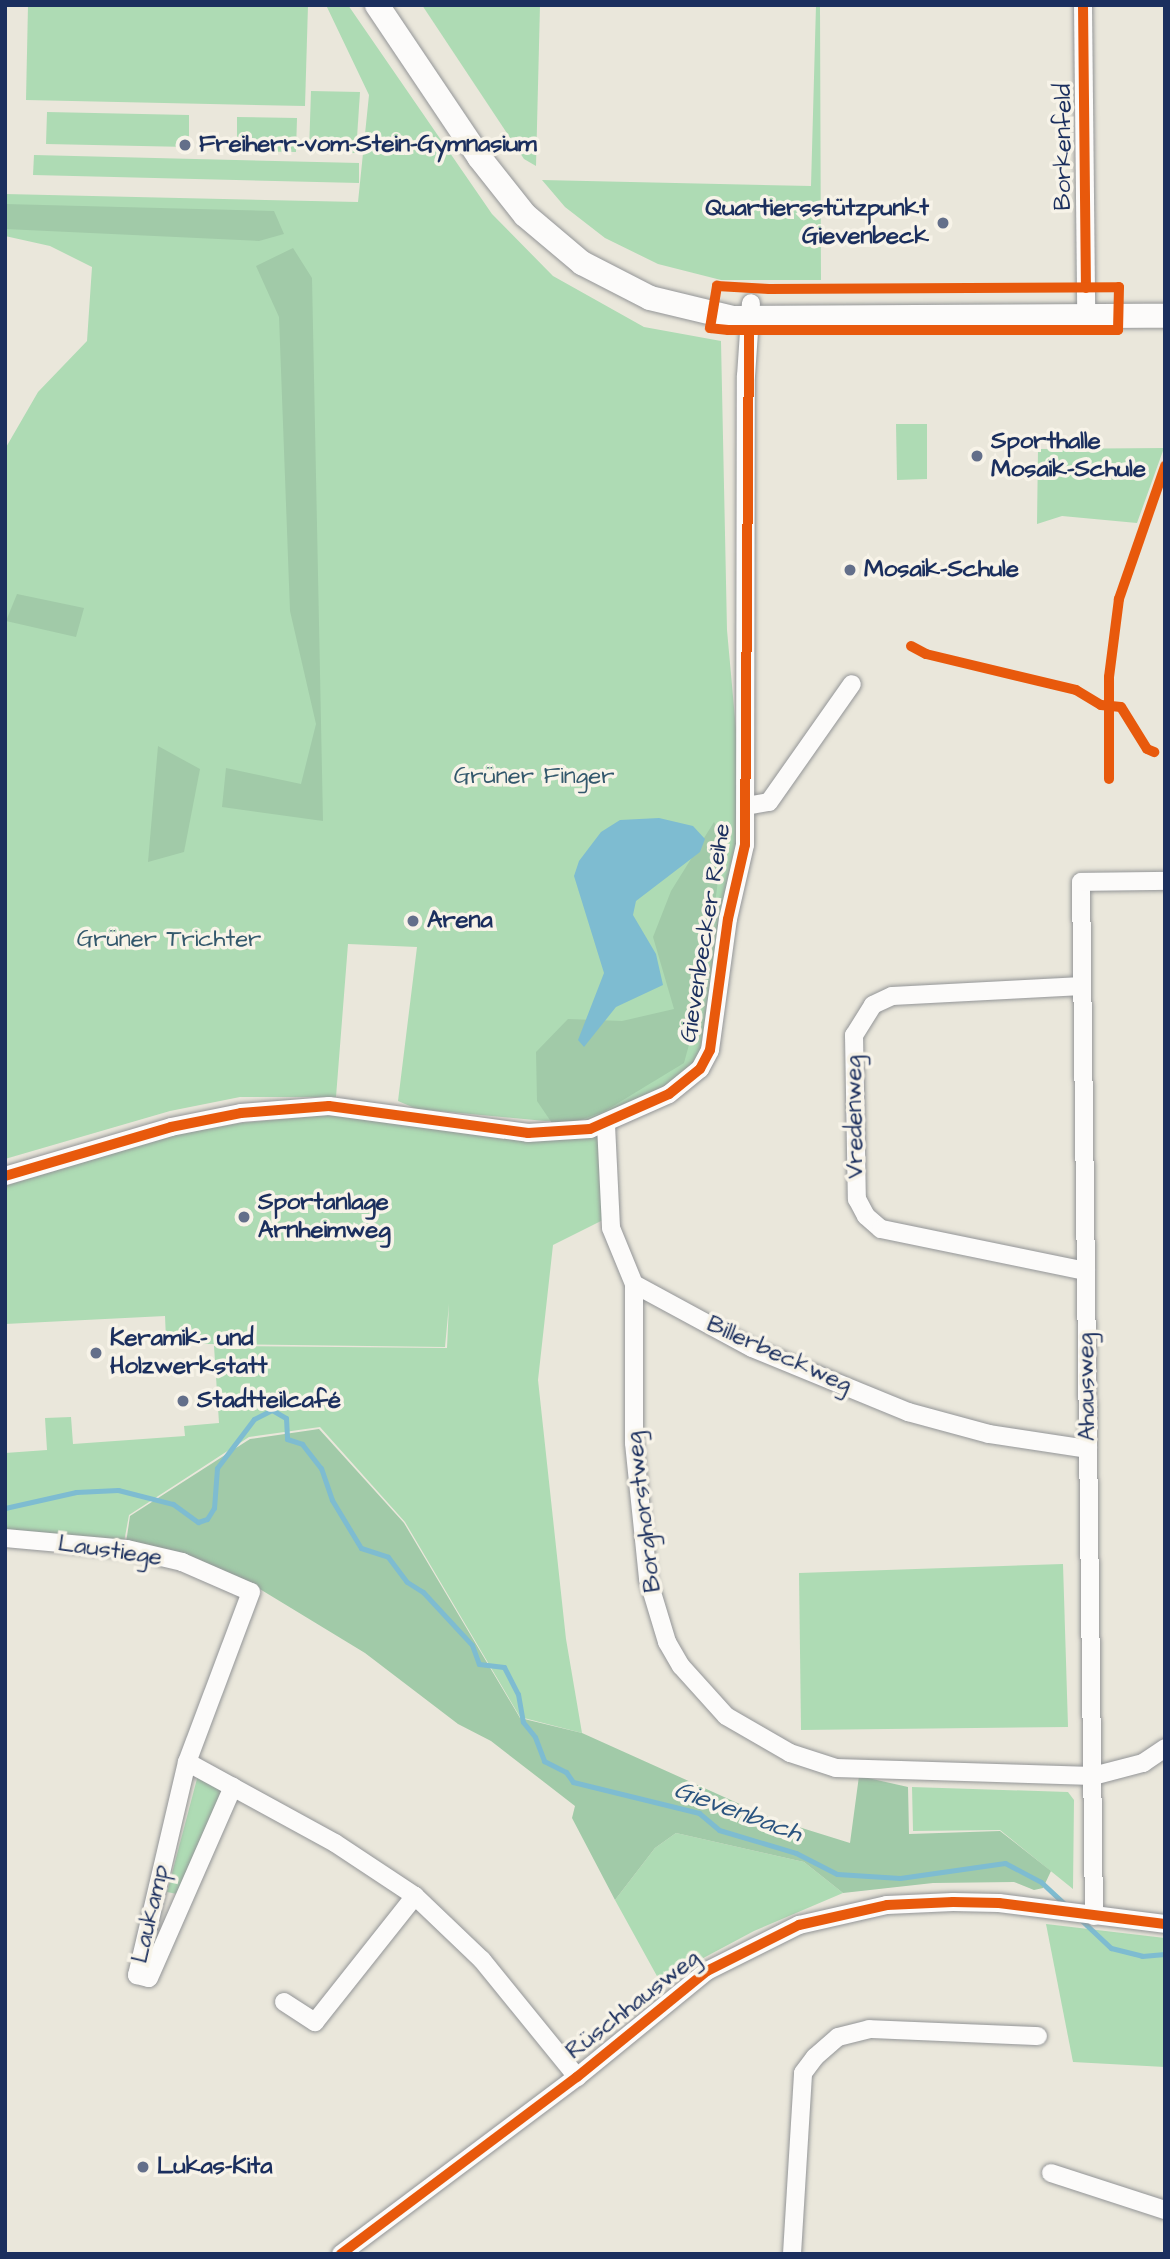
<!DOCTYPE html>
<html>
<head>
<meta charset="utf-8">
<style>
  body { margin:0 }
  #map { position:relative; width:1170px; height:2259px; overflow:hidden; background:#eae7db; font-family:"Architects Daughter",sans-serif }
  div>[style] { position:absolute }
  [style*='--x'] { left:calc(var(--x)*1px); top:calc(var(--y)*1px); width:calc(var(--w)*1px); rotate:calc(var(--a)*1deg) }
  .green>* { inset:0; background:#aedbb4 }
  .forest>* { inset:0; background:#a1caa8 }
  .water>* { inset:0; background:#7ebcd1 }
  .stream>* { height:5px; margin:-2.5px; padding:0 2.5px; transform-origin:2.5px; border-radius:2.5px; background:#7ebcd1 }
  .roads { filter:drop-shadow(0 0 2px #939597) drop-shadow(0 0 2px #939597) }
  .street>* { height:18px; margin:-9px; padding:0 9px; transform-origin:9px; border-radius:9px; background:#fcfbfa }
  .secondary>* { height:24px; margin:-12px; padding:0 12px; transform-origin:12px; border-radius:12px; background:#fcfbfa }
  .cycleway>* { height:10px; margin:-5px; padding:0 5px; transform-origin:5px; border-radius:5px; background:#e8590c }
  .dots>* { width:19px; height:19px; translate:-50% -50%; box-sizing:border-box; border:4px solid #f7f3e8; border-radius:50% }
  span { translate:-50% -50%; white-space:nowrap; text-align:center; line-height:1.15; -webkit-text-stroke:7px #f7f3e8; paint-order:stroke }
  .poi-label { font-size:24px; color:#1b2f5e; font-weight:700 }
  .left { translate:0 -50%; text-align:left }
  .right { translate:-100% -50%; text-align:right }
  .street-label { font-size:24px; color:#1b2f5e }
  .park-label { font-size:24px; color:#33586c }
  .water-label { font-size:26px; color:#2b547f; font-style:italic }
  .frame { position:absolute; inset:0; border:7px solid #1b2f5e; pointer-events:none }
</style>
</head>
<body>
<div id="map">
  <div class="green">
    <div style="clip-path:polygon(28px 5px,308px 5px,305px 106px,26px 100px)"></div>
    <div style="clip-path:polygon(326px 5px,348px 5px,492px 214px,553px 276px,644px 327px,721px 341px,727px 630px,743px 807px,705px 1046px,689px 1077px,612px 1119px,545px 1121px,417px 1109px,398px 1101px,417px 947px,348px 944px,336px 1097px,240px 1097px,170px 1111px,5px 1159px,5px 449px,38px 392px,87px 341px,92px 267px,50px 246px,5px 236px,5px 194px,358px 202px,369px 95px)"></div>
    <div style="clip-path:polygon(422px 5px,540px 5px,536px 166px,524px 159px)"></div>
    <div style="clip-path:polygon(816px 5px,820px 5px,821px 280px,721px 280px,658px 264px,605px 238px,565px 207px,542px 180px,811px 186px)"></div>
    <div style="clip-path:polygon(311px 91px,360px 92px,356px 153px,309px 152px)"></div>
    <div style="clip-path:polygon(47px 112px,189px 115px,189px 147px,46px 144px)"></div>
    <div style="clip-path:polygon(237px 117px,297px 118px,296px 152px,237px 151px)"></div>
    <div style="clip-path:polygon(34px 155px,359px 163px,359px 183px,33px 175px)"></div>
    <div style="clip-path:polygon(896px 424px,927px 424px,927px 479px,897px 480px)"></div>
    <div style="clip-path:polygon(1164px 448px,1137px 523px,1062px 516px,1037px 524px,1038px 449px)"></div>
    <div style="clip-path:polygon(327px 1115px,610px 1131px,609px 1217px,553px 1245px,538px 1380px,566px 1639px,582px 1733px,520px 1717px,405px 1522px,320px 1427px,249px 1437px,129px 1515px,124px 1542px,5px 1541px,5px 1453px,47px 1450px,45px 1418px,71px 1417px,73px 1444px,185px 1436px,184px 1426px,219px 1423px,214px 1346px,447px 1348px,449px 1304px,445px 1347px,207px 1344px,166px 1339px,165px 1316px,5px 1324px,5px 1186px,172px 1135px,240px 1123px)"></div>
    <div style="clip-path:polygon(1063px 1564px,1068px 1727px,801px 1730px,799px 1573px)"></div>
    <div style="clip-path:polygon(198px 1775px,225px 1789px,177px 1894px,167px 1892px)"></div>
    <div style="clip-path:polygon(912px 1787px,1068px 1792px,1074px 1800px,1073px 1889px,1000px 1830px,913px 1831px)"></div>
    <div style="clip-path:polygon(676px 1833px,804px 1862px,843px 1893px,754px 1931px,694px 1963px,663px 1987px,615px 1900px,655px 1848px)"></div>
    <div style="clip-path:polygon(1046px 1924px,1165px 1938px,1165px 2067px,1073px 2062px)"></div>
  </div>
  <div class="forest">
    <div style="clip-path:polygon(5px 204px,274px 211px,284px 234px,259px 241px,5px 229px)"></div>
    <div style="clip-path:polygon(293px 248px,312px 278px,323px 821px,222px 807px,226px 768px,301px 784px,316px 724px,290px 611px,279px 317px,256px 266px)"></div>
    <div style="clip-path:polygon(17px 594px,84px 608px,76px 637px,6px 621px)"></div>
    <div style="clip-path:polygon(158px 746px,200px 769px,184px 852px,148px 862px)"></div>
    <div style="clip-path:polygon(714px 822px,723px 839px,705px 986px,684px 1063px,605px 1111px,556px 1129px,537px 1101px,536px 1052px,568px 1019px,622px 1021px,674px 1009px,653px 937px,671px 891px)"></div>
    <div style="clip-path:polygon(319px 1429px,404px 1523px,520px 1718px,582px 1733px,773px 1819px,850px 1843px,859px 1776px,908px 1787px,909px 1834px,1000px 1831px,1051px 1871px,1043px 1888px,1034px 1890px,1014px 1882px,933px 1883px,843px 1893px,804px 1862px,676px 1833px,655px 1848px,615px 1900px,572px 1818px,575px 1806px,491px 1741px,458px 1724px,365px 1653px,253px 1585px,126px 1543px,130px 1516px,250px 1439px)"></div>
  </div>
  <div class="water">
    <div style="clip-path:polygon(659px 818px,693px 826px,705px 839px,700px 852px,636px 901px,633px 915px,656px 954px,663px 985px,616px 1007px,584px 1047px,578px 1040px,604px 973px,574px 876px,579px 861px,601px 832px,620px 820px)"></div>
  </div>
  <div class="stream">
    <div style="--x:5;--y:1508;--w:73;--a:-12.7"></div>
    <div style="--x:76;--y:1492;--w:42;--a:-2.7"></div>
    <div style="--x:118;--y:1490;--w:57;--a:14.3"></div>
    <div style="--x:173;--y:1504;--w:31;--a:36"></div>
    <div style="--x:198;--y:1522;--w:9;--a:-18"></div>
    <div style="--x:207;--y:1519;--w:13;--a:-58"></div>
    <div style="--x:214;--y:1508;--w:40;--a:-85.7"></div>
    <div style="--x:217;--y:1468;--w:61;--a:-52.9"></div>
    <div style="--x:254;--y:1419;--w:20;--a:-27"></div>
    <div style="--x:272;--y:1410;--w:16;--a:30"></div>
    <div style="--x:286;--y:1418;--w:21;--a:87"></div>
    <div style="--x:287;--y:1439;--w:16;--a:18"></div>
    <div style="--x:302;--y:1444;--w:31;--a:52"></div>
    <div style="--x:321;--y:1468;--w:34;--a:71"></div>
    <div style="--x:332;--y:1500;--w:56;--a:58.9"></div>
    <div style="--x:361;--y:1548;--w:28;--a:18"></div>
    <div style="--x:388;--y:1557;--w:31;--a:53"></div>
    <div style="--x:407;--y:1582;--w:19;--a:32"></div>
    <div style="--x:423;--y:1592;--w:72;--a:47.2"></div>
    <div style="--x:472;--y:1645;--w:20;--a:70"></div>
    <div style="--x:479;--y:1664;--w:25;--a:7"></div>
    <div style="--x:504;--y:1667;--w:30;--a:63"></div>
    <div style="--x:518;--y:1694;--w:28;--a:80"></div>
    <div style="--x:523;--y:1722;--w:19;--a:51"></div>
    <div style="--x:535;--y:1737;--w:26;--a:69"></div>
    <div style="--x:544;--y:1761;--w:25;--a:27"></div>
    <div style="--x:566;--y:1772;--w:12;--a:55"></div>
    <div style="--x:573;--y:1782;--w:130;--a:13.8"></div>
    <div style="--x:699;--y:1813;--w:26;--a:40"></div>
    <div style="--x:719;--y:1830;--w:80;--a:16.6"></div>
    <div style="--x:796;--y:1853;--w:46;--a:27.1"></div>
    <div style="--x:837;--y:1874;--w:63;--a:3.6"></div>
    <div style="--x:900;--y:1878;--w:106;--a:-8.1"></div>
    <div style="--x:1005;--y:1863;--w:41;--a:27.8"></div>
    <div style="--x:1041;--y:1882;--w:35;--a:43"></div>
    <div style="--x:1079;--y:1918;--w:44;--a:43.2"></div>
    <div style="--x:1111;--y:1948;--w:32;--a:14"></div>
    <div style="--x:1142;--y:1956;--w:23;--a:-5"></div>
  </div>
  <div class="roads">
    <div class="street">
      <div style="--x:1083;--y:5;--w:312;--a:89.4"></div>
      <div style="--x:746;--y:806;--w:23;--a:-10"></div>
      <div style="--x:769;--y:802;--w:144;--a:-54.9"></div>
      <div style="--x:1082;--y:986;--w:190;--a:177"></div>
      <div style="--x:892;--y:996;--w:21;--a:155"></div>
      <div style="--x:873;--y:1005;--w:36;--a:122"></div>
      <div style="--x:854;--y:1035;--w:164;--a:89"></div>
      <div style="--x:857;--y:1199;--w:19;--a:62"></div>
      <div style="--x:866;--y:1216;--w:20;--a:41"></div>
      <div style="--x:881;--y:1229;--w:209;--a:11.6"></div>
      <div style="--x:606;--y:1125;--w:103;--a:87.2"></div>
      <div style="--x:611;--y:1228;--w:61;--a:67.7"></div>
      <div style="--x:634;--y:1284;--w:134;--a:28.5"></div>
      <div style="--x:752;--y:1348;--w:169;--a:22.3"></div>
      <div style="--x:908;--y:1412;--w:84;--a:15.2"></div>
      <div style="--x:989;--y:1434;--w:100;--a:8.6"></div>
      <div style="--x:5;--y:1176;--w:173;--a:-16.4"></div>
      <div style="--x:171;--y:1127;--w:71;--a:-11.3"></div>
      <div style="--x:241;--y:1113;--w:88;--a:-4.5"></div>
      <div style="--x:329;--y:1106;--w:201;--a:7.7"></div>
      <div style="--x:528;--y:1133;--w:62;--a:-3.7"></div>
      <div style="--x:590;--y:1129;--w:86;--a:-23.9"></div>
      <div style="--x:669;--y:1094;--w:40;--a:-39"></div>
      <div style="--x:700;--y:1069;--w:21;--a:-62"></div>
      <div style="--x:710;--y:1050;--w:132;--a:-82.2"></div>
      <div style="--x:728;--y:919;--w:76;--a:-77.1"></div>
      <div style="--x:745;--y:845;--w:469;--a:-89.9"></div>
      <div style="--x:746;--y:376;--w:73;--a:-86.1"></div>
      <div style="--x:634;--y:1284;--w:159;--a:90"></div>
      <div style="--x:634;--y:1443;--w:137;--a:84.1"></div>
      <div style="--x:648;--y:1579;--w:66;--a:73.2"></div>
      <div style="--x:667;--y:1642;--w:28;--a:60"></div>
      <div style="--x:681;--y:1666;--w:67;--a:48"></div>
      <div style="--x:726;--y:1716;--w:74;--a:30"></div>
      <div style="--x:790;--y:1753;--w:48;--a:18.1"></div>
      <div style="--x:836;--y:1768;--w:257;--a:1.8"></div>
      <div style="--x:1093;--y:1776;--w:52;--a:-14.6"></div>
      <div style="--x:1143;--y:1763;--w:27;--a:-34"></div>
      <div style="--x:5;--y:1538;--w:122;--a:5.2"></div>
      <div style="--x:127;--y:1549;--w:57;--a:13.3"></div>
      <div style="--x:182;--y:1562;--w:75;--a:23.5"></div>
      <div style="--x:251;--y:1592;--w:182;--a:110.6"></div>
      <div style="--x:187;--y:1762;--w:219;--a:103.2"></div>
      <div style="--x:137;--y:1975;--w:12;--a:14"></div>
      <div style="--x:149;--y:1978;--w:209;--a:-66.3"></div>
      <div style="--x:187;--y:1762;--w:169;--a:28.7"></div>
      <div style="--x:335;--y:1843;--w:96;--a:33.5"></div>
      <div style="--x:415;--y:1896;--w:93;--a:43.7"></div>
      <div style="--x:482;--y:1960;--w:151;--a:50.9"></div>
      <div style="--x:1094;--y:1916;--w:1034;--a:-90.72"></div>
      <div style="--x:1081;--y:882;--w:84;--a:-0.7"></div>
      <div style="--x:284;--y:2002;--w:37;--a:33"></div>
      <div style="--x:315;--y:2022;--w:161;--a:-51.6"></div>
      <div style="--x:1051;--y:2173;--w:120;--a:18"></div>
      <div style="--x:341;--y:2254;--w:295;--a:-36.9"></div>
      <div style="--x:577;--y:2077;--w:168;--a:-39.2"></div>
      <div style="--x:707;--y:1971;--w:103;--a:-26.6"></div>
      <div style="--x:799;--y:1925;--w:90;--a:-12.8"></div>
      <div style="--x:887;--y:1905;--w:66;--a:-2.6"></div>
      <div style="--x:953;--y:1902;--w:46;--a:1.2"></div>
      <div style="--x:999;--y:1903;--w:167;--a:7.2"></div>
      <div style="--x:792;--y:2254;--w:181;--a:-86.5"></div>
      <div style="--x:803;--y:2073;--w:20;--a:-53"></div>
      <div style="--x:815;--y:2057;--w:30;--a:-41"></div>
      <div style="--x:838;--y:2037;--w:32;--a:-14"></div>
      <div style="--x:869;--y:2029;--w:169;--a:2.4"></div>
    </div>
    <div class="secondary">
      <div style="--x:377;--y:5;--w:183;--a:56.1"></div>
      <div style="--x:479;--y:157;--w:74;--a:51.6"></div>
      <div style="--x:525;--y:215;--w:75;--a:40.1"></div>
      <div style="--x:582;--y:263;--w:76;--a:27.2"></div>
      <div style="--x:650;--y:298;--w:85;--a:13.5"></div>
      <div style="--x:733;--y:318;--w:432;--a:-0.3"></div>
    </div>
  </div>
  <div class="cycleway">
    <div style="--x:1083;--y:5;--w:283;--a:89.4"></div>
    <div style="--x:717;--y:286;--w:52;--a:3.3"></div>
    <div style="--x:769;--y:289;--w:350;--a:-0.3"></div>
    <div style="--x:1119;--y:287;--w:43;--a:91.3"></div>
    <div style="--x:1118;--y:330;--w:390;--a:180"></div>
    <div style="--x:728;--y:330;--w:18;--a:-174"></div>
    <div style="--x:710;--y:328;--w:43;--a:-80.5"></div>
    <div style="--x:911;--y:646;--w:17;--a:28"></div>
    <div style="--x:926;--y:654;--w:154;--a:13.5"></div>
    <div style="--x:1076;--y:690;--w:29;--a:31"></div>
    <div style="--x:1101;--y:705;--w:20;--a:6"></div>
    <div style="--x:1121;--y:707;--w:49;--a:58.2"></div>
    <div style="--x:1147;--y:749;--w:8;--a:23"></div>
    <div style="--x:1109;--y:779;--w:102;--a:-90"></div>
    <div style="--x:1109;--y:677;--w:79;--a:-82.7"></div>
    <div style="--x:1119;--y:599;--w:141;--a:-70.9"></div>
    <div style="--x:5;--y:1176;--w:173;--a:-16.4"></div>
    <div style="--x:171;--y:1127;--w:71;--a:-11.3"></div>
    <div style="--x:241;--y:1113;--w:88;--a:-4.5"></div>
    <div style="--x:329;--y:1106;--w:201;--a:7.7"></div>
    <div style="--x:528;--y:1133;--w:62;--a:-3.7"></div>
    <div style="--x:590;--y:1129;--w:86;--a:-23.9"></div>
    <div style="--x:669;--y:1094;--w:40;--a:-39"></div>
    <div style="--x:700;--y:1069;--w:21;--a:-62"></div>
    <div style="--x:710;--y:1050;--w:132;--a:-82.2"></div>
    <div style="--x:728;--y:919;--w:76;--a:-77.1"></div>
    <div style="--x:745;--y:845;--w:514;--a:-89.55"></div>
    <div style="--x:341;--y:2254;--w:295;--a:-36.9"></div>
    <div style="--x:577;--y:2077;--w:168;--a:-39.2"></div>
    <div style="--x:707;--y:1971;--w:103;--a:-26.6"></div>
    <div style="--x:799;--y:1925;--w:90;--a:-12.8"></div>
    <div style="--x:887;--y:1905;--w:66;--a:-2.6"></div>
    <div style="--x:953;--y:1902;--w:46;--a:1.2"></div>
    <div style="--x:999;--y:1903;--w:167;--a:7.2"></div>
  </div>
  <div class="dots">
    <div style="left:185px;top:145px;background:#636f8a"></div>
    <div style="left:943px;top:223px;background:#636f8a"></div>
    <div style="left:977px;top:456px;background:#636f8a"></div>
    <div style="left:850px;top:570px;background:#636f8a"></div>
    <div style="left:413px;top:921px;background:#636f8a"></div>
    <div style="left:244px;top:1217px;background:#636f8a"></div>
    <div style="left:96px;top:1353px;background:#636f8a"></div>
    <div style="left:183px;top:1401px;background:#636f8a"></div>
    <div style="left:143px;top:2167px;background:#636f8a"></div>
  </div>
  <div class="poi-label">
    <span class="left" style="left:199px;top:145px">Freiherr-vom-Stein-Gymnasium</span>
    <span class="right" style="left:929px;top:223px">Quartiersstützpunkt<br>Gievenbeck</span>
    <span class="left" style="left:991px;top:456px">Sporthalle<br>Mosaik-Schule</span>
    <span class="left" style="left:864px;top:570px">Mosaik-Schule</span>
    <span class="left" style="left:427px;top:921px">Arena</span>
    <span class="left" style="left:258px;top:1217px">Sportanlage<br>Arnheimweg</span>
    <span class="left" style="left:110px;top:1353px">Keramik- und<br>Holzwerkstatt</span>
    <span class="left" style="left:197px;top:1401px">Stadtteilcafé</span>
    <span class="left" style="left:157px;top:2167px">Lukas-Kita</span>
  </div>
  <div class="street-label">
    <span style="left:1064px;top:147px;rotate:-90deg">Borkenfeld</span>
    <span style="left:706px;top:933px;rotate:-81deg">Gievenbecker Reihe</span>
    <span style="left:855px;top:1117px;rotate:-91deg">Vredenweg</span>
    <span style="left:779px;top:1355px;rotate:24deg">Billerbeckweg</span>
    <span style="left:1087px;top:1387px;rotate:-91deg">Ahausweg</span>
    <span style="left:644px;top:1512px;rotate:-97deg">Borghorstweg</span>
    <span style="left:110px;top:1551px;rotate:8deg">Laustiege</span>
    <span style="left:151px;top:1914px;rotate:-77deg">Laukamp</span>
    <span style="left:633px;top:2005px;rotate:-38deg">Rüschhausweg</span>
  </div>
  <div class="park-label">
    <span style="left:534px;top:777px">Grüner Finger</span>
    <span style="left:169px;top:940px">Grüner Trichter</span>
  </div>
  <div class="water-label">
    <span style="left:738px;top:1812px;rotate:20deg">Gievenbach</span>
  </div>
  <div class="frame"></div>
</div>
</body>
</html>
